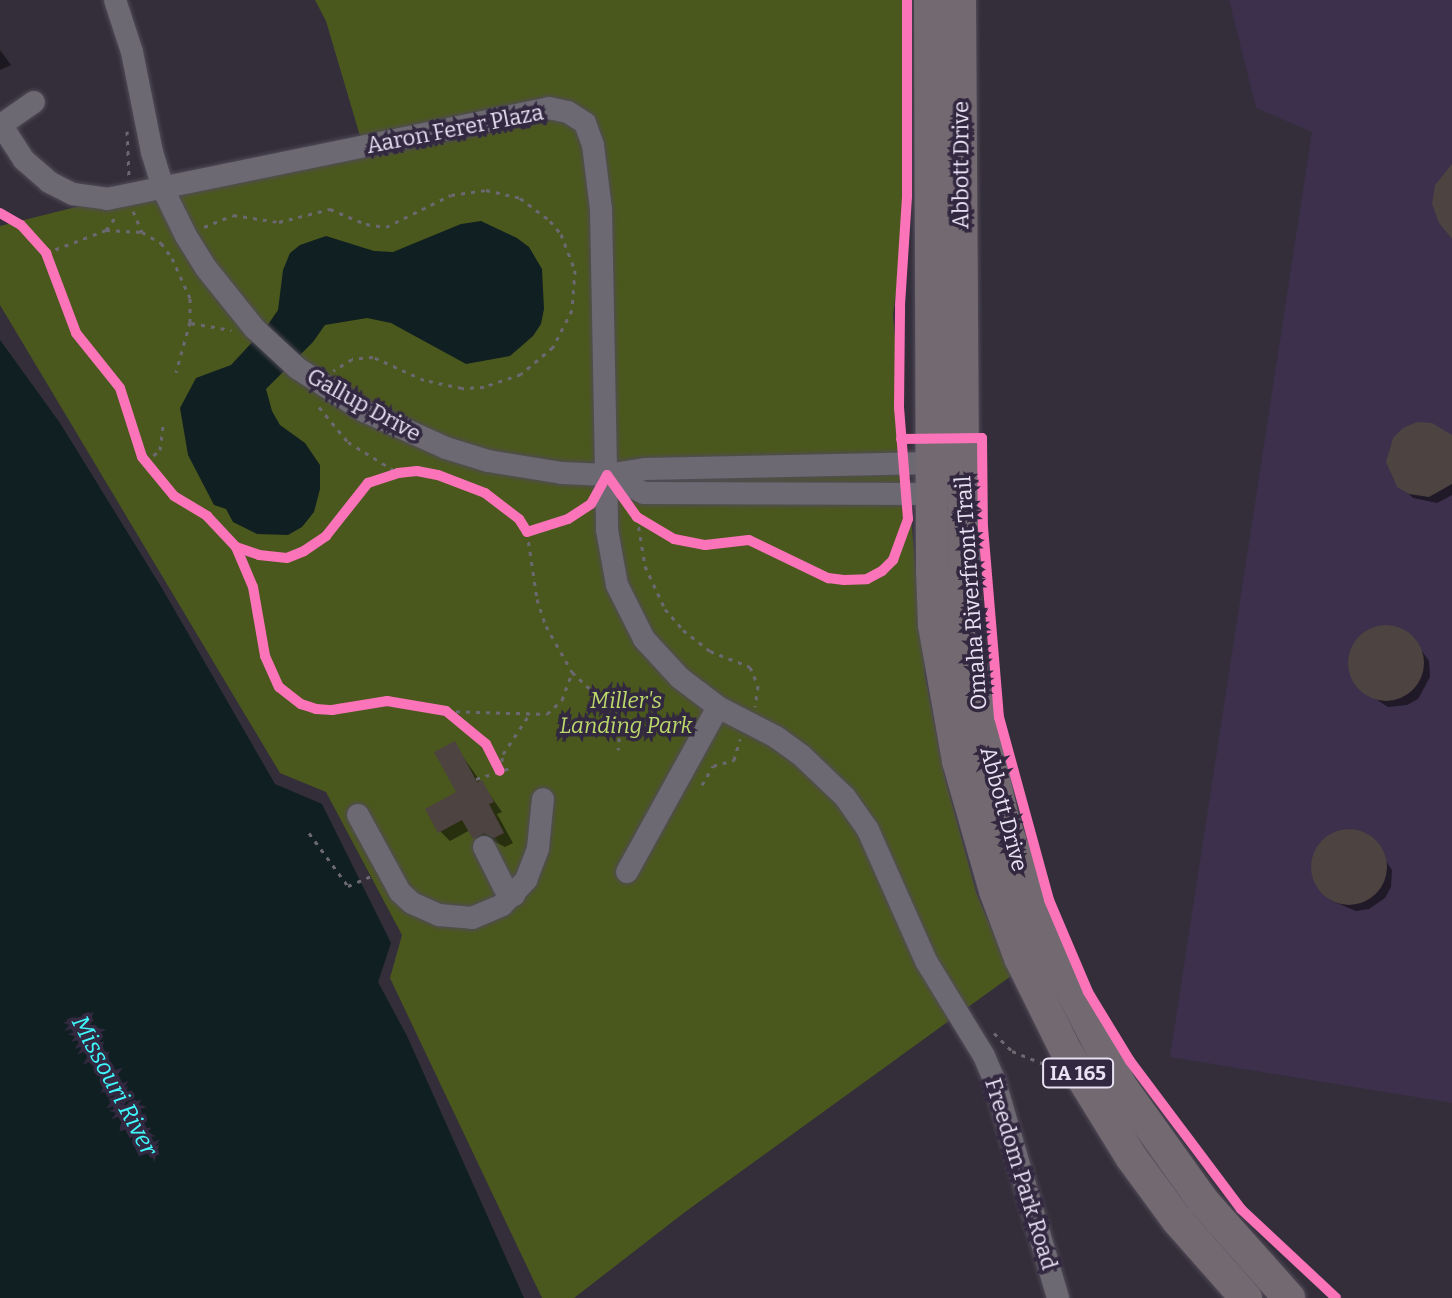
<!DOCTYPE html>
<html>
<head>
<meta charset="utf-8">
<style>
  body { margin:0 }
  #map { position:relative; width:1452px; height:1298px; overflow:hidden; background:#332e3a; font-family:Bitter,serif }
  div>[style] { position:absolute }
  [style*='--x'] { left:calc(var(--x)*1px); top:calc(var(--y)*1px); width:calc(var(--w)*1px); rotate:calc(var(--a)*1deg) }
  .built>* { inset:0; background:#3c304c }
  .green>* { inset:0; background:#4b581d }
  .water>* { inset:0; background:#101f21 }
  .shadow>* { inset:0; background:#0007 }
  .building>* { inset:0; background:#4d4340 }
  .round { border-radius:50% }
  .path>* { height:3px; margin-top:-1.5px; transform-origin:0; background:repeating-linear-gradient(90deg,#6c6871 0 4px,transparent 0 10px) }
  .roads { filter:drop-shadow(0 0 2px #514b58) drop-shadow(0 0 2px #514b58) }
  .minor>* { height:22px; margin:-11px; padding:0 11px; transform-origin:11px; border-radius:11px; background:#6d6973 }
  .highway>* { height:32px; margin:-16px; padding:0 16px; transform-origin:16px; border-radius:16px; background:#736971 }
  .cycleway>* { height:10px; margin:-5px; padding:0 5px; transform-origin:5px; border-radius:5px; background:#fb73b8 }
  span { translate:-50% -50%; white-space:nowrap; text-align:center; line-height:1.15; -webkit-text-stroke:7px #322840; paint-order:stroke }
  .shield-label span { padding:2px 6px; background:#322840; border:2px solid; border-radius:6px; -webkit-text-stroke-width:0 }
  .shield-label { font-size:20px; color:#e9e2f3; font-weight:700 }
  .street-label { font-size:22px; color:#e9e2f3 }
  .park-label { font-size:22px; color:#bcd96b; font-style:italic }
  .water-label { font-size:24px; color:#40f9fd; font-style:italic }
</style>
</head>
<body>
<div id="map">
  <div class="built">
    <div style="clip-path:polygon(1229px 0,1452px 0,1452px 1103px,1170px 1057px,1312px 132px,1256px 108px)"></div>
  </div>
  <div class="green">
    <div style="clip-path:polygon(315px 0,907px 0,906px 216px,893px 315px,925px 675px,944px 774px,976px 892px,1011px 976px,685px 1212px,574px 1298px,542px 1298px,390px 978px,402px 935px,326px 792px,280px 773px,0 305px,0 226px,360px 136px,326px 21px)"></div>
  </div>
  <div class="water">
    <div style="clip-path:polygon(481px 221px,517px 238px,529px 247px,542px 269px,544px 309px,541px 324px,533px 336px,510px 356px,466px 364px,391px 323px,367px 318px,325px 325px,313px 342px,266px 389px,272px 411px,280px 425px,305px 443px,320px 465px,320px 489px,314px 512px,302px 527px,288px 535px,257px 534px,233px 522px,226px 509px,214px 505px,188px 455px,180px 408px,196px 378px,231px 365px,267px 326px,278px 310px,283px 270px,290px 253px,300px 245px,326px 236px,374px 251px,393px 252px,461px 224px)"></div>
    <div style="clip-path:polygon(0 340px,60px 423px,163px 590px,275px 784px,322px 804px,391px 943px,378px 982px,407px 1036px,524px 1298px,0 1298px)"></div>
  </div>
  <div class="shadow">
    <div style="clip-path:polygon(0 50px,11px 65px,0 70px)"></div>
    <div style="clip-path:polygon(1452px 438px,1452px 495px,1437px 503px,1413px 498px,1394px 480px,1389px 468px,1389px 451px,1394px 439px)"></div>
    <div style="clip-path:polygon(1380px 628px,1394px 628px,1414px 640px,1429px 661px,1430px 677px,1418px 699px,1407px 705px,1388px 707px,1365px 692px,1357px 684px,1351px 666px,1352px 654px,1367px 633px)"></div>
    <div style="clip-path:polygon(454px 744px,502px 812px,497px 814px,513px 843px,505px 847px,495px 842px,484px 848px,470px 830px,450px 841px,440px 831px,458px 793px)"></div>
    <div style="clip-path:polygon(1349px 831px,1371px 839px,1392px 870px,1391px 887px,1385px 898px,1369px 909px,1356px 911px,1332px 901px,1313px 869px,1317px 852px,1324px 841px)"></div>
  </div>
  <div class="building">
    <div style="clip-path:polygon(1452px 164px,1452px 239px,1439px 223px,1432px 204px,1435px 185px)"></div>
    <div style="clip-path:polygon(1417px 422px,1432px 423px,1452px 435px,1452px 484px,1429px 497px,1409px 494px,1397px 487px,1386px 462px,1393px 438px,1403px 428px)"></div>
    <div class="round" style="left:1348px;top:625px;width:76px;height:76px"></div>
    <div style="clip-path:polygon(455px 741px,477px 782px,482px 780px,494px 802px,489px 804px,504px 833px,494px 838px,484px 833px,473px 839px,462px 820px,438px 833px,425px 809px,456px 792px,434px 752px)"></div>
    <div class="round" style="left:1311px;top:829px;width:76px;height:76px"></div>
  </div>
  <div class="path">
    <div style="--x:127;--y:131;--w:45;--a:87.5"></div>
    <div style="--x:133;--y:211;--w:23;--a:67"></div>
    <div style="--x:142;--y:232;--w:22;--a:30"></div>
    <div style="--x:161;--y:243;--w:19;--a:54"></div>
    <div style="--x:172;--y:258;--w:44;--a:65.8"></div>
    <div style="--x:190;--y:298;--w:24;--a:90"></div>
    <div style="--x:190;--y:322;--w:52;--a:105.6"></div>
    <div style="--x:204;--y:227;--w:31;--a:-22"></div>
    <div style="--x:233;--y:215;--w:47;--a:8.7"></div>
    <div style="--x:279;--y:222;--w:53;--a:-14.3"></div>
    <div style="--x:330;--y:209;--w:39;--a:23"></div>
    <div style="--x:366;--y:224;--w:20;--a:9"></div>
    <div style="--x:386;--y:227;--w:72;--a:-26.2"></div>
    <div style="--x:451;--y:195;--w:35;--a:-8"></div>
    <div style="--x:486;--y:190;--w:35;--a:13"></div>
    <div style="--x:520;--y:198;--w:38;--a:37"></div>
    <div style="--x:550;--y:221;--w:17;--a:50"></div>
    <div style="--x:561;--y:234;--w:39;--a:69"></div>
    <div style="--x:575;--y:270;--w:40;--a:94.3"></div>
    <div style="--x:572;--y:310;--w:42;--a:117.2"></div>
    <div style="--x:553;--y:347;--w:42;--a:139.8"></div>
    <div style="--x:521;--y:374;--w:39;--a:161"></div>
    <div style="--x:484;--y:387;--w:22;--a:177"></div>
    <div style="--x:462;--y:388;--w:39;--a:-168"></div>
    <div style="--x:424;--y:380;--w:56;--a:-155.7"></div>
    <div style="--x:373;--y:357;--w:21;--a:175"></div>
    <div style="--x:352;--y:359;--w:22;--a:148"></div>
    <div style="--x:106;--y:230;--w:36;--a:3"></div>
    <div style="--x:46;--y:253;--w:64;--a:-21"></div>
    <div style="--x:106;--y:230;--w:17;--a:-54"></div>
    <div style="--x:191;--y:323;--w:41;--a:9.9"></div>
    <div style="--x:319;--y:407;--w:45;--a:50.4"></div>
    <div style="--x:348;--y:442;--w:59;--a:31.8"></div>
    <div style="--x:146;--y:462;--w:18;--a:-41"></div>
    <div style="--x:160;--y:450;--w:24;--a:-83"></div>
    <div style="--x:637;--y:517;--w:50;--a:80.7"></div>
    <div style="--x:645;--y:566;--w:47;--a:65.1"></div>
    <div style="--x:665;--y:609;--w:28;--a:49"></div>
    <div style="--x:683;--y:630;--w:34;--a:38"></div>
    <div style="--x:710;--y:651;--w:43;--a:21.8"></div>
    <div style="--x:750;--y:667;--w:21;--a:67"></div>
    <div style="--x:758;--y:686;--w:21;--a:98"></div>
    <div style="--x:527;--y:532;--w:68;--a:81.5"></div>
    <div style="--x:537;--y:599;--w:28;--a:72"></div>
    <div style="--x:546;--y:626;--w:53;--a:60.5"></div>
    <div style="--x:572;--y:672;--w:67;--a:43.2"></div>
    <div style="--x:621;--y:718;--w:32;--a:95"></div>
    <div style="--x:446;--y:711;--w:101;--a:1.7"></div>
    <div style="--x:547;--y:714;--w:21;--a:-43"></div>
    <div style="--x:562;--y:700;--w:30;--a:-70"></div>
    <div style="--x:500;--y:771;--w:17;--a:-80"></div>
    <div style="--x:503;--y:754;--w:47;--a:-56.3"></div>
    <div style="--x:476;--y:779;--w:39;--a:-18"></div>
    <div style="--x:702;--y:785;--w:22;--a:-60"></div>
    <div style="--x:713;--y:766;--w:22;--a:-16"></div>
    <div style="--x:734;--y:760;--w:22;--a:-74"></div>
    <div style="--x:309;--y:833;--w:66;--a:53.7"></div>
    <div style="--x:348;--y:886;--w:25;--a:-23"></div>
    <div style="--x:994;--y:1033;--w:25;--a:45"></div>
    <div style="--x:1012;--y:1051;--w:35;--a:22"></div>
  </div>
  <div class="roads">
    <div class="minor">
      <div style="--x:115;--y:0;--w:55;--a:71.9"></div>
      <div style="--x:132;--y:52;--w:102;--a:78.7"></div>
      <div style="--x:152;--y:152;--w:39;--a:73"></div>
      <div style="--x:163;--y:189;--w:52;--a:63.9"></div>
      <div style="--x:186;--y:236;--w:38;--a:58"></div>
      <div style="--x:206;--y:268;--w:77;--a:51.3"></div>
      <div style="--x:254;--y:328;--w:59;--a:42.9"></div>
      <div style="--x:297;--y:368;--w:80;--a:32.7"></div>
      <div style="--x:364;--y:411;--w:90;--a:24.3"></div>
      <div style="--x:446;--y:448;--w:44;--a:17.2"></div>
      <div style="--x:488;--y:461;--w:75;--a:9.2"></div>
      <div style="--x:562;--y:473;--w:45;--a:2.5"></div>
      <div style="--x:607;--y:475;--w:38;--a:-9"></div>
      <div style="--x:645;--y:469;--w:286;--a:-1.2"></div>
      <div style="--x:931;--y:463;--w:12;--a:24"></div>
      <div style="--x:0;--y:123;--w:44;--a:57"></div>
      <div style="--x:24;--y:160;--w:33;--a:41"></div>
      <div style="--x:49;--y:182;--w:27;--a:27"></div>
      <div style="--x:73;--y:194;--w:34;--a:8"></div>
      <div style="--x:107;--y:199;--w:451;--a:-11.6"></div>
      <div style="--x:549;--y:108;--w:19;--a:12"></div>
      <div style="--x:568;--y:112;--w:20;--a:33"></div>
      <div style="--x:585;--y:123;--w:23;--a:70"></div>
      <div style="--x:593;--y:145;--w:64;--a:82.9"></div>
      <div style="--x:601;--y:209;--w:321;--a:88.9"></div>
      <div style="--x:607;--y:530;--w:56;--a:79.7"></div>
      <div style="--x:617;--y:585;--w:60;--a:63.4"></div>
      <div style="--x:644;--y:639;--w:53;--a:47.3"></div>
      <div style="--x:680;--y:678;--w:48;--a:37.3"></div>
      <div style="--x:718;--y:707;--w:65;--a:27.3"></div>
      <div style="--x:776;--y:737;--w:31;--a:36"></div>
      <div style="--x:801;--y:755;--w:61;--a:43.7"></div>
      <div style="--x:845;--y:797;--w:40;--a:55.1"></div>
      <div style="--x:868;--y:830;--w:143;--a:66.1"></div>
      <div style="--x:926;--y:961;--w:111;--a:58.6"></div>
      <div style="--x:984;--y:1056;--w:25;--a:67"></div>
      <div style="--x:994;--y:1079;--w:228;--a:73.7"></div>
      <div style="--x:1;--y:125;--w:40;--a:-34.9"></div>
      <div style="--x:607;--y:475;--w:41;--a:25.9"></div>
      <div style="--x:644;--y:493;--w:287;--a:0.2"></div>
      <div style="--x:931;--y:494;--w:15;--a:-32"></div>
      <div style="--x:358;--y:815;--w:88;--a:61.4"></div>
      <div style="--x:400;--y:892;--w:16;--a:43"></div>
      <div style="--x:412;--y:903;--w:30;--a:24"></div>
      <div style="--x:439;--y:915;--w:33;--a:5"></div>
      <div style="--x:472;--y:918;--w:33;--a:-23"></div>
      <div style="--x:502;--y:905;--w:35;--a:-46"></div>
      <div style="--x:526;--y:880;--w:34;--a:-69"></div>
      <div style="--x:538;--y:848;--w:49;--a:-84.2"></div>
      <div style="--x:484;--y:847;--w:45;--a:63.4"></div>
      <div style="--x:504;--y:887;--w:13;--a:39"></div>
      <div style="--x:627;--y:872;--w:188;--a:-61.1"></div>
    </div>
    <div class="highway">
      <div style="--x:930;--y:0;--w:570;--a:89.8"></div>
      <div style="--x:932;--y:570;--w:55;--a:87.9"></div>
      <div style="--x:934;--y:625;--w:138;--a:80"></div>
      <div style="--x:958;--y:761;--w:135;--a:74.1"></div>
      <div style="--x:995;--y:891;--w:72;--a:69.5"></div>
      <div style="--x:1020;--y:958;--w:106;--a:63.7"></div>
      <div style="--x:1067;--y:1053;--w:122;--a:58.4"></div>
      <div style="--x:1131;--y:1157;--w:79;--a:53.7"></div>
      <div style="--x:1178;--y:1221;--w:103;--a:48.6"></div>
      <div style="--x:960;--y:0;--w:615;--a:89.63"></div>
      <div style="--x:964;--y:615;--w:75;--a:82.3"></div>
      <div style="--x:974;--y:689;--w:133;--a:77.4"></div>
      <div style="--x:1003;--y:819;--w:127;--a:70.7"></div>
      <div style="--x:1045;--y:939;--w:165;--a:62.7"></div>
      <div style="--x:1121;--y:1086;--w:141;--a:54.5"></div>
      <div style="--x:1203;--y:1201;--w:130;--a:48.4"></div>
    </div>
  </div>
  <div class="cycleway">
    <div style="--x:0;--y:213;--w:24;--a:30"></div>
    <div style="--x:21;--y:225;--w:38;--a:48"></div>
    <div style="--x:46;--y:253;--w:85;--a:69.4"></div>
    <div style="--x:76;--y:333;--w:70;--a:51.3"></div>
    <div style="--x:120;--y:388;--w:72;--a:72.3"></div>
    <div style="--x:142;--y:457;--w:50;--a:50.6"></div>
    <div style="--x:174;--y:496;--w:39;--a:31"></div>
    <div style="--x:207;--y:516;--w:42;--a:46.9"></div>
    <div style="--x:236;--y:547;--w:43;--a:67"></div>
    <div style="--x:253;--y:587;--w:70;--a:80.1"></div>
    <div style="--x:265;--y:656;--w:34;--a:66"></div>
    <div style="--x:279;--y:687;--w:28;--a:38"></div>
    <div style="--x:301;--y:704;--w:16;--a:18"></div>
    <div style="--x:316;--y:709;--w:16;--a:4"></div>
    <div style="--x:332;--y:710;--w:56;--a:-9.3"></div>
    <div style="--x:387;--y:701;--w:60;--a:9.6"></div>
    <div style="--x:446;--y:711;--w:52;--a:39.5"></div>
    <div style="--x:486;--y:744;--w:30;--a:63"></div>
    <div style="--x:901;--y:439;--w:81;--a:-0.7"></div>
    <div style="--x:982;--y:438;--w:89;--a:89.4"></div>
    <div style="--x:983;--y:527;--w:191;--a:85.2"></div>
    <div style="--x:999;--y:717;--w:190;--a:74.7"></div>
    <div style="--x:1049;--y:900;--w:100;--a:67"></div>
    <div style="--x:1088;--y:992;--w:81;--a:58.7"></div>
    <div style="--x:1130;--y:1061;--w:185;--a:53.1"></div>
    <div style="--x:1241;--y:1209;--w:130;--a:43.1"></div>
    <div style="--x:236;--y:547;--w:24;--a:19"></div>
    <div style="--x:259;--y:555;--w:28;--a:6"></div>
    <div style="--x:287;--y:558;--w:18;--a:-22"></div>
    <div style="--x:304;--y:551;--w:27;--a:-34"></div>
    <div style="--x:326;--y:536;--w:68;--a:-51.6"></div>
    <div style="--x:368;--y:483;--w:32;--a:-18"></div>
    <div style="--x:398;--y:473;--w:19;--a:-6"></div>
    <div style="--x:417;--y:471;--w:21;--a:11"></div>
    <div style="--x:438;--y:475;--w:50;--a:21"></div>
    <div style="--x:485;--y:493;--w:43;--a:37.4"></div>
    <div style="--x:519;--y:519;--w:15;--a:58"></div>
    <div style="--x:527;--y:532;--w:43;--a:-17.6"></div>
    <div style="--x:568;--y:519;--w:27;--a:-33"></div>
    <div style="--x:591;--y:504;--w:33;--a:-61"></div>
    <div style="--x:607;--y:475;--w:52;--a:54.5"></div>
    <div style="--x:637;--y:517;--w:43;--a:30.7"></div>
    <div style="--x:674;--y:539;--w:32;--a:11"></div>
    <div style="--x:705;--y:545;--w:44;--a:-6.5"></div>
    <div style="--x:749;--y:540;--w:88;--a:25.7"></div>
    <div style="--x:828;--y:578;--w:16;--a:7"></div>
    <div style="--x:844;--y:580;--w:23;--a:-2"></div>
    <div style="--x:867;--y:579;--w:17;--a:-28"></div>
    <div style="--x:882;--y:571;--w:16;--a:-45"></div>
    <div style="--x:893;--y:560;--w:44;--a:-69.9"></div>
    <div style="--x:908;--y:519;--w:111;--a:-94.6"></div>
    <div style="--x:899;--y:408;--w:103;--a:-89.4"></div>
    <div style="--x:900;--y:305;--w:109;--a:-86.3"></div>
    <div style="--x:907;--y:196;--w:196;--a:-90"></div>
  </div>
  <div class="shield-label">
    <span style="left:1078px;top:1073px">IA 165</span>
  </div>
  <div class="street-label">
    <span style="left:455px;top:129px;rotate:-11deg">Aaron Ferer Plaza</span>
    <span style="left:961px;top:165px;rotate:-90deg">Abbott Drive</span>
    <span style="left:364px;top:405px;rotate:29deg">Gallup Drive</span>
    <span style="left:971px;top:593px;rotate:-94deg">Omaha Riverfront Trail</span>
    <span style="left:1004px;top:809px;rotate:75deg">Abbott Drive</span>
    <span style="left:1021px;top:1174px;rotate:73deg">Freedom Park Road</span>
  </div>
  <div class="park-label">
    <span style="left:626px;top:713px">Miller's<br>Landing Park</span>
  </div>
  <div class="water-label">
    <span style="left:114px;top:1086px;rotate:62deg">Missouri River</span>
  </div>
</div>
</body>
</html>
